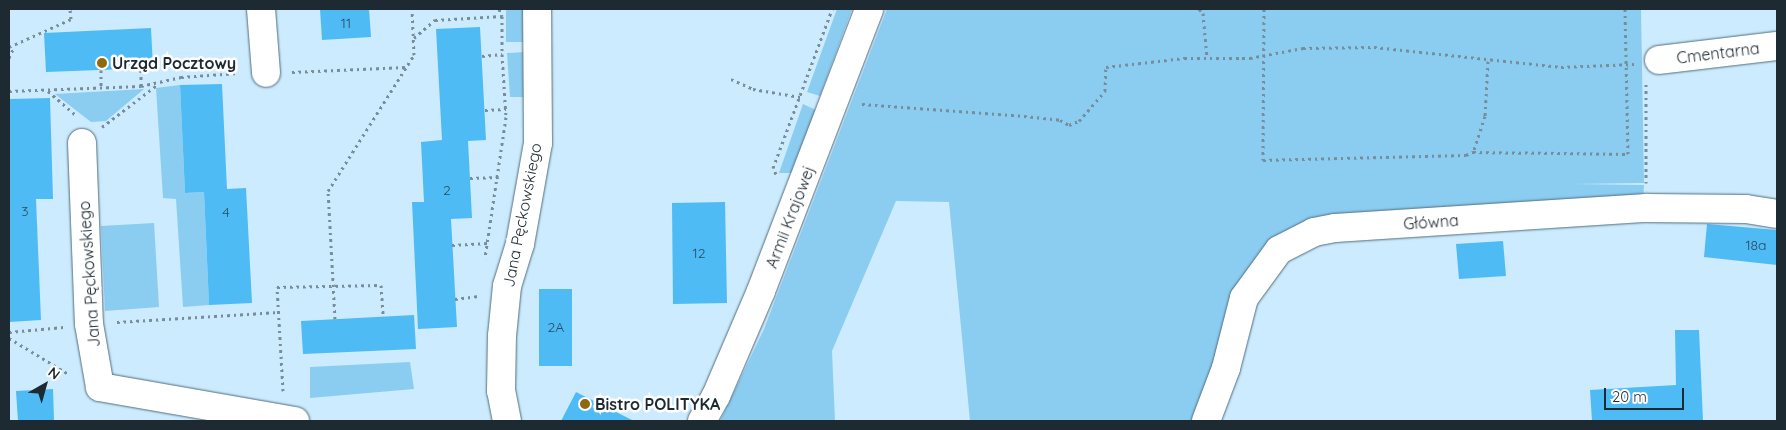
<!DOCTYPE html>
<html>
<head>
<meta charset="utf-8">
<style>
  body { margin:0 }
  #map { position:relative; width:1786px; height:430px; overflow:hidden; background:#ccebfe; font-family:Quicksand,sans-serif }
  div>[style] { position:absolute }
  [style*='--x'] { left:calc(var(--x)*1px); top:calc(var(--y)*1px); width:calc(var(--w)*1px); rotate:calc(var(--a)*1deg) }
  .green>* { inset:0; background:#8bccf1 }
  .building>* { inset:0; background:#4fbbf4 }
  .path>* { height:3px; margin-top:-1.5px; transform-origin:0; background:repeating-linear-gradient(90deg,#778d9a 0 2.5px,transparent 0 6.5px) }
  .roads { filter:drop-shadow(0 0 1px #516d7e) drop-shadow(0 0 1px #516d7e) }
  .minor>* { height:28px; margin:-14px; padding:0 14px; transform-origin:14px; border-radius:14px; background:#fff }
  .dots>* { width:14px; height:14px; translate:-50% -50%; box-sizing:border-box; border:2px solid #fff; border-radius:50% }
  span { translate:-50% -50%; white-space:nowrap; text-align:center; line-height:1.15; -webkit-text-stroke:5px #fff; paint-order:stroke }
  .number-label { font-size:14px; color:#2a4e62 }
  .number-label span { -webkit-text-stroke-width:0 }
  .street-label { font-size:16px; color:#1e2a31 }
  .poi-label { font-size:16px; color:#1e2a31; font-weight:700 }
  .left { translate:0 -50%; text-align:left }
  .frame { position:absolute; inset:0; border:10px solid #1e2a31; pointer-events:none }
  .north { position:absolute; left:20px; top:360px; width:50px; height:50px; -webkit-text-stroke:4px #fff; paint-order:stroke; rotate:38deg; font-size:14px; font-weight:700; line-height:20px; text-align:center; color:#1e2a31 }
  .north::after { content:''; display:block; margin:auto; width:18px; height:22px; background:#1e2a31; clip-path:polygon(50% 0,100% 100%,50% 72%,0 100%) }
  .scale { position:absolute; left:1604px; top:388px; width:80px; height:22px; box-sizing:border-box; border:2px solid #1e2a31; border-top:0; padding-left:6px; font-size:15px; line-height:18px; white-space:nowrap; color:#1e2a31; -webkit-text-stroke:4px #fff; paint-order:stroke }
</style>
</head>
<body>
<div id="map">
  <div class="green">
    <div style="clip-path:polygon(506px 9px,527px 9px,529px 42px,506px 42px)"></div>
    <div style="clip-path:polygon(837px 9px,852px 9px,820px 96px,807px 92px)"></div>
    <div style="clip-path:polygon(887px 9px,1641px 9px,1644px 183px,1573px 184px,1644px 185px,1643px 200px,1284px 237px,1196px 421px,970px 421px,949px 202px,896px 201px,832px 351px,835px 421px,720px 421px,764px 329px)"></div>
    <div style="clip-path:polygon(526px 52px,528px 97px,510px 97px,507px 53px)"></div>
    <div style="clip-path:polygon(180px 85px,185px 193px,204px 192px,209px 305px,183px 307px,176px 199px,163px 198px,156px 88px)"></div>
    <div style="clip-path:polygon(144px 89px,106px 121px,91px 122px,55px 94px)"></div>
    <div style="clip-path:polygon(803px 104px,822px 113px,793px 173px,779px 173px)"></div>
    <div style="clip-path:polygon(154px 223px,159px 307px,105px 311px,101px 226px)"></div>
    <div style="clip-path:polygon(410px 362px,414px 389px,310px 398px,310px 367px)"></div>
  </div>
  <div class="building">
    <div style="clip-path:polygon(320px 9px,369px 9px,371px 37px,322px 40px)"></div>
    <div style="clip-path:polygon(480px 27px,486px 140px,468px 141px,472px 218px,451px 219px,457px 327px,418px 329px,412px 202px,424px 202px,421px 142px,442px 140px,436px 29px)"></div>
    <div style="clip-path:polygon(151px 28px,153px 68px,46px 72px,44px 33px)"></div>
    <div style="clip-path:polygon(222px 84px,227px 189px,246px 188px,252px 303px,209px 305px,204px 192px,185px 193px,180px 85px)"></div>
    <div style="clip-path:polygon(50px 98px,53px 199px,36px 199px,41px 320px,9px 322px,9px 99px)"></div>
    <div style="clip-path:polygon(725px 202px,727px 303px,673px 304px,672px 203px)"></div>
    <div style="clip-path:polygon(1707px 224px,1777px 230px,1777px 265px,1704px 257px)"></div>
    <div style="clip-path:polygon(1503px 241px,1506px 276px,1459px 279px,1456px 244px)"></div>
    <div style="clip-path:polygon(539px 289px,572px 289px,572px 366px,539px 366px)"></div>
    <div style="clip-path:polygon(414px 315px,416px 349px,303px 354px,301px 321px)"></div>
    <div style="clip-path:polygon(1675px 330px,1699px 330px,1703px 421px,1592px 421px,1590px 390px,1676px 385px)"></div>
    <div style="clip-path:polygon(53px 389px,54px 421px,18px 421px,16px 391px)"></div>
    <div style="clip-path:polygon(576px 392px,634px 421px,561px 421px)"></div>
  </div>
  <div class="path">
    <div style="--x:499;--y:9;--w:8;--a:67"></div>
    <div style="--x:1199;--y:9;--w:6;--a:45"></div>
    <div style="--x:1203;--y:13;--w:45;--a:84.9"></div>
    <div style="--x:1264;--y:9;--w:151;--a:90.4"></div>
    <div style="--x:1263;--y:160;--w:203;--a:-1.4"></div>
    <div style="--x:1466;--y:155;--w:8;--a:-23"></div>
    <div style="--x:414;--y:38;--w:28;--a:-41"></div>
    <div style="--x:435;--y:20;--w:67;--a:-3.4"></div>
    <div style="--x:502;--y:16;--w:38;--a:90"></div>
    <div style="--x:9;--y:47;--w:68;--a:-24.3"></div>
    <div style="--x:71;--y:19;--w:10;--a:-96"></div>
    <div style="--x:482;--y:56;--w:20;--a:-6"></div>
    <div style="--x:502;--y:54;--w:63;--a:86.4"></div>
    <div style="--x:506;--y:117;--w:143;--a:98.5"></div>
    <div style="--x:9;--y:58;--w:12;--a:-66"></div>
    <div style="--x:1488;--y:61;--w:55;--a:93.1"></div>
    <div style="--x:1485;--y:116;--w:38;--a:108"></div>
    <div style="--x:1473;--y:152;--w:155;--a:0.7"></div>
    <div style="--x:1628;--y:154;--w:145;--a:-91.2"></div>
    <div style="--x:101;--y:70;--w:18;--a:90"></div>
    <div style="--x:292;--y:72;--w:114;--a:-2.5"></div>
    <div style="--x:731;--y:79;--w:24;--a:24"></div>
    <div style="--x:753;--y:89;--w:48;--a:9.7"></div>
    <div style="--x:1646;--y:84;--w:99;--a:90"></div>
    <div style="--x:141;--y:86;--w:18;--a:-90"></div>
    <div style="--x:9;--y:91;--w:132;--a:-2.2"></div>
    <div style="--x:141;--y:86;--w:41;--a:-12.7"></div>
    <div style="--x:181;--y:77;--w:57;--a:-4"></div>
    <div style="--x:48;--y:91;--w:38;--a:41"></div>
    <div style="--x:862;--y:104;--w:162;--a:4.2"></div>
    <div style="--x:1024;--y:116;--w:36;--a:6"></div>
    <div style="--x:1060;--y:120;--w:10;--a:29"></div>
    <div style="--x:1069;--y:125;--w:11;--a:-22"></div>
    <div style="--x:1079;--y:121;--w:40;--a:-49"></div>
    <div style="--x:1105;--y:91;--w:24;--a:-88"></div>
    <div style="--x:1106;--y:67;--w:79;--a:-6.6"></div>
    <div style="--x:1184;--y:58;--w:66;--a:0"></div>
    <div style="--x:1250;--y:58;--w:54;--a:-10.7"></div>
    <div style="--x:1303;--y:48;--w:71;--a:-0.8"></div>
    <div style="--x:1374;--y:47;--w:188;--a:6.1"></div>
    <div style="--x:1561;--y:67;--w:73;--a:-2.4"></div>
    <div style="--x:485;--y:110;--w:21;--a:-3"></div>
    <div style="--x:102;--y:127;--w:69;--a:-37.4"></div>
    <div style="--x:776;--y:174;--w:7;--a:-117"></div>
    <div style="--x:773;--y:168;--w:170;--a:-69.6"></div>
    <div style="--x:470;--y:178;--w:29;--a:-2"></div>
    <div style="--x:452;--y:245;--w:37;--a:-3"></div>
    <div style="--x:455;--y:299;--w:24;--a:-7"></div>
    <div style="--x:335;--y:319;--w:128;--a:-93.1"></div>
    <div style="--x:328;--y:191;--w:161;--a:-57.7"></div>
    <div style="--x:414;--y:55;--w:46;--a:-92.5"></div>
    <div style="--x:117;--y:322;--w:162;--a:-3.5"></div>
    <div style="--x:9;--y:332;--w:55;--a:-5.2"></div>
    <div style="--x:9;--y:338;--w:71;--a:31.2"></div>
    <div style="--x:283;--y:391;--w:104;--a:-93.3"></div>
    <div style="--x:277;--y:287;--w:104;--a:-1.1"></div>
    <div style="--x:381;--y:285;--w:31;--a:86"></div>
  </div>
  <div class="roads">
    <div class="minor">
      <div style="--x:261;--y:9;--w:64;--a:85.5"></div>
      <div style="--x:1659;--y:60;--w:119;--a:-6.8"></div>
      <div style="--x:82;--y:143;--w:181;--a:87.8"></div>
      <div style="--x:89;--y:324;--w:64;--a:80.1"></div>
      <div style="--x:100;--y:387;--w:198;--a:9.9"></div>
      <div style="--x:507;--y:421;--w:31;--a:-101"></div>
      <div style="--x:501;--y:391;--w:55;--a:-89"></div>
      <div style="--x:502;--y:336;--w:50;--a:-84.3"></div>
      <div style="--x:507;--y:286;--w:44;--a:-72.8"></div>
      <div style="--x:520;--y:244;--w:103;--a:-79.9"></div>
      <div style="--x:538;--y:143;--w:134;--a:-90.4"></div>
      <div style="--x:702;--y:421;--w:29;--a:-61"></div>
      <div style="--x:716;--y:396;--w:114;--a:-66.8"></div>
      <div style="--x:761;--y:291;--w:302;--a:-69"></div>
      <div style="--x:1206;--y:421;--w:57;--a:-69.3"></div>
      <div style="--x:1226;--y:368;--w:72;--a:-75.6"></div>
      <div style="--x:1244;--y:298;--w:59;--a:-53.9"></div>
      <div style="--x:1279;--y:250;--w:39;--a:-27"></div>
      <div style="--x:1314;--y:232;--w:21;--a:-11"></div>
      <div style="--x:1335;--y:228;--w:312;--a:-3.7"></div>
      <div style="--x:1646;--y:208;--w:100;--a:0.6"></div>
      <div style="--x:1746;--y:209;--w:31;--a:9"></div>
    </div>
  </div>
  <div class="dots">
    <div style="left:102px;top:63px;background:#8d6a0c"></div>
    <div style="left:585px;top:404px;background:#8d6a0c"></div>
  </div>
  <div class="number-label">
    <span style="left:346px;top:23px">11</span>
    <span style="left:447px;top:190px">2</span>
    <span style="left:25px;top:211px">3</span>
    <span style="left:226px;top:212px">4</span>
    <span style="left:1756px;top:245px">18a</span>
    <span style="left:699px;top:253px">12</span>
    <span style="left:556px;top:327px">2A</span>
  </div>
  <div class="street-label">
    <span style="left:1718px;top:53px;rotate:-7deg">Cmentarna</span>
    <span style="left:522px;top:215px;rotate:-79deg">Jana Pęckowskiego</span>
    <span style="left:790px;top:217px;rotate:-69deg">Armii Krajowej</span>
    <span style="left:1431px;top:222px;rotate:-4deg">Główna</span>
    <span style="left:89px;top:274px;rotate:-94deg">Jana Pęckowskiego</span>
  </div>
  <div class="poi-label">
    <span class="left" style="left:112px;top:63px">Urząd Pocztowy</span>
    <span class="left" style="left:595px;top:404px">Bistro POLITYKA</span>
  </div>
  <div class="frame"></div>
  <div class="north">N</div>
  <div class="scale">20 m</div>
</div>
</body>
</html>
